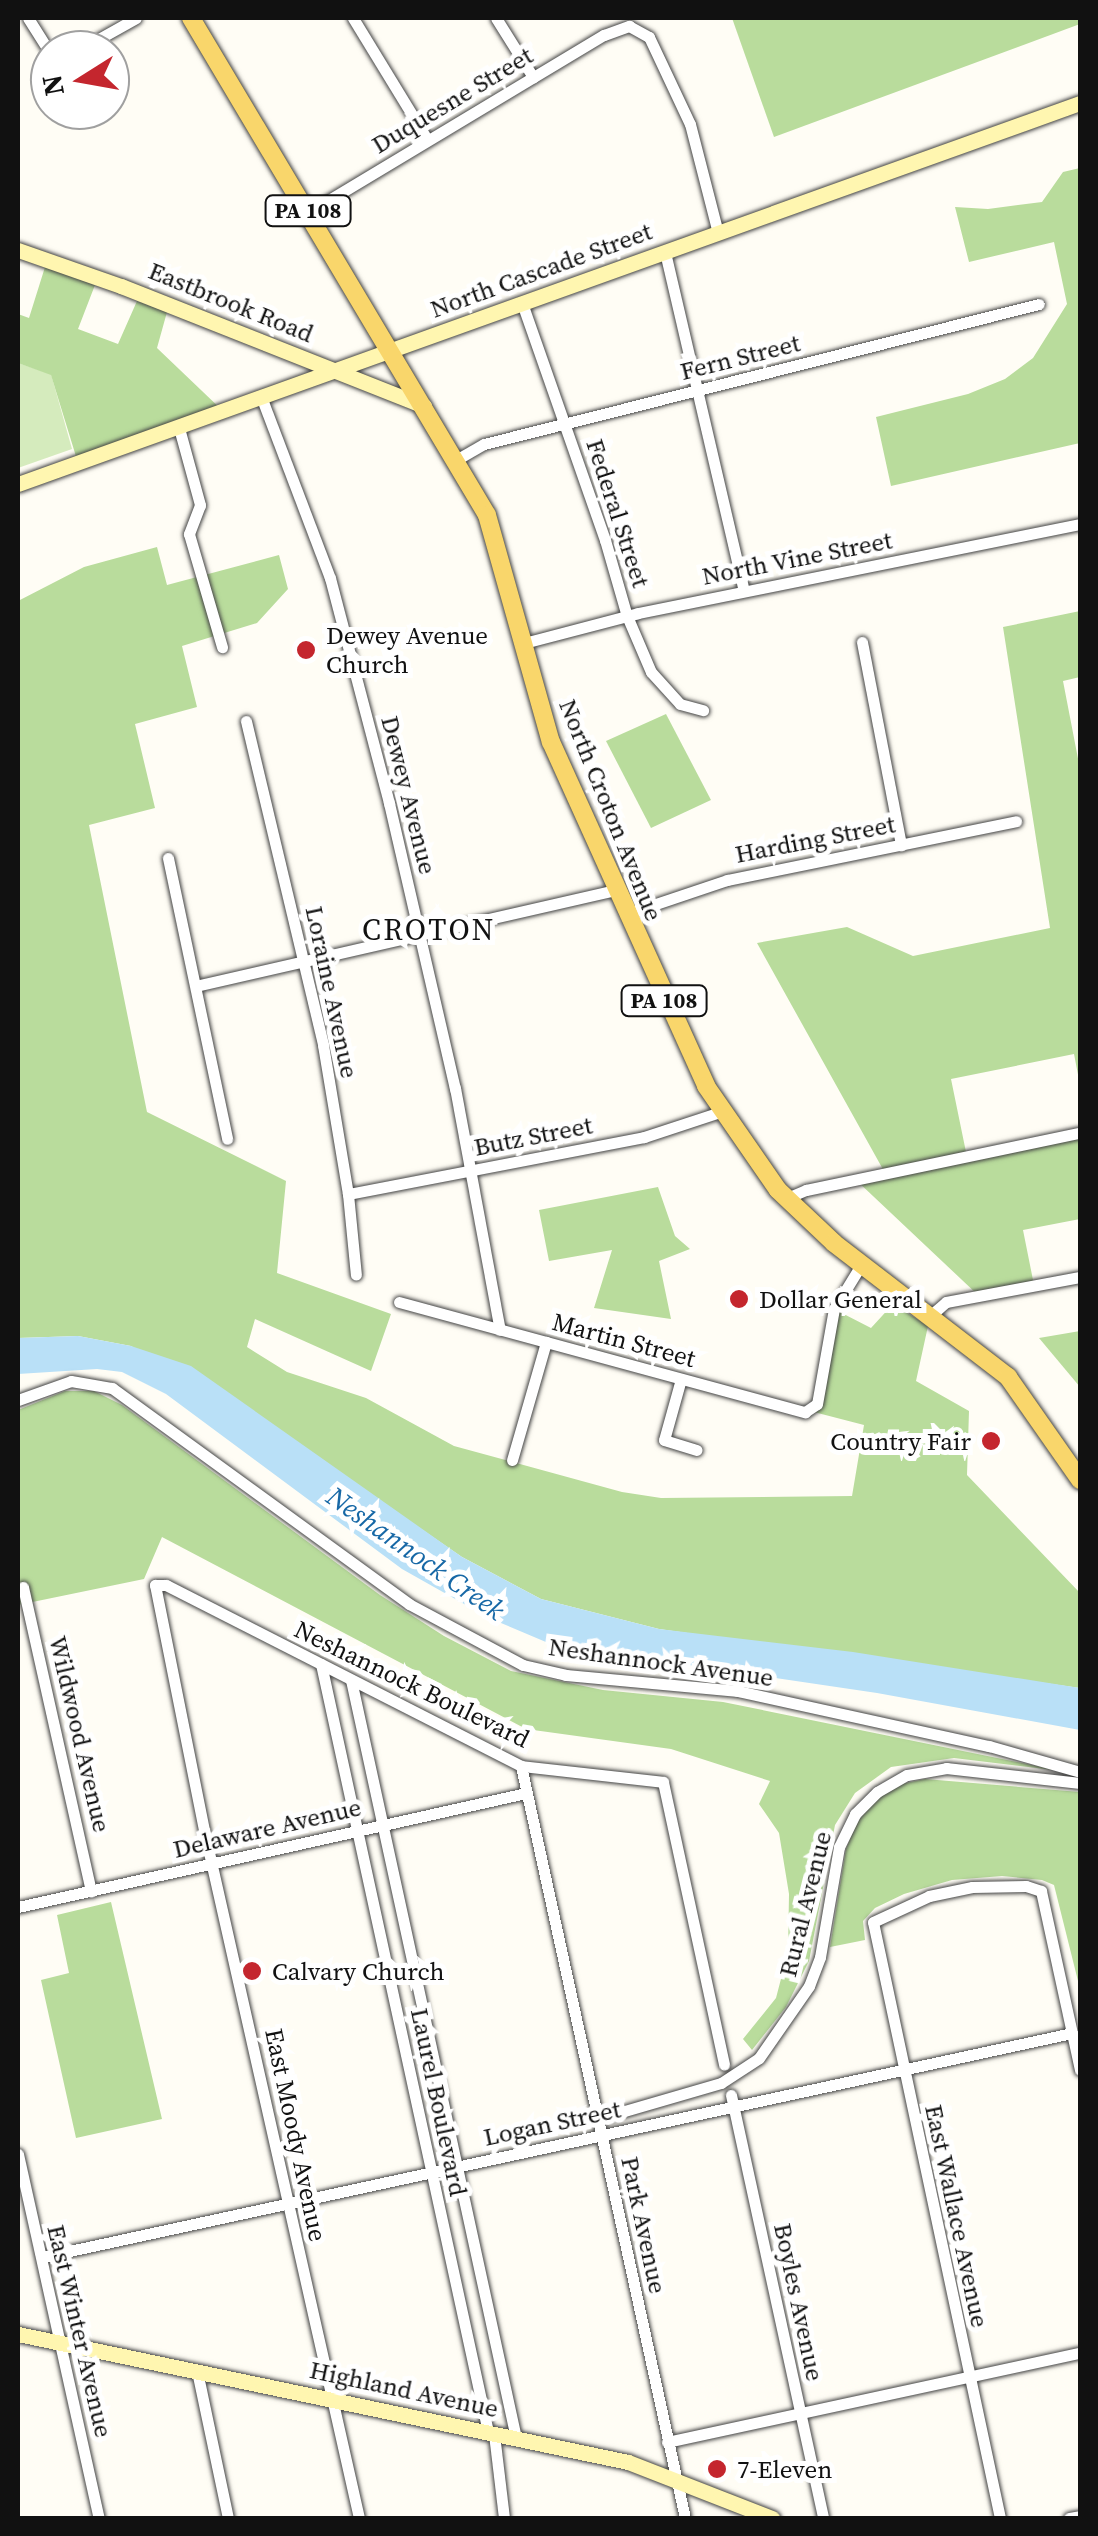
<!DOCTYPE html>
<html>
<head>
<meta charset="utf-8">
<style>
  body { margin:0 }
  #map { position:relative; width:1098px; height:2536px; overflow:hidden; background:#fffdf5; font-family:"Source Serif 4",serif }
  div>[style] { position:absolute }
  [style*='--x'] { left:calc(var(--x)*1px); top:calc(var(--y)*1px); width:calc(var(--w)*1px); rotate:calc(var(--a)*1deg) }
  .green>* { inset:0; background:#d5ebbd }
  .forest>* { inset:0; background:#b9dc9c }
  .water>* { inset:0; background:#b9e0f7 }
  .roads { filter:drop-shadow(0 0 2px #444) drop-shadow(0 0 2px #444) }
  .street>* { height:11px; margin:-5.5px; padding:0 5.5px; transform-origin:5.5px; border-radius:5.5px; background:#fff }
  .secondary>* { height:15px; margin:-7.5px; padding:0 7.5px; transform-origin:7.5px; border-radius:7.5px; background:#fff6b0 }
  .primary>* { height:18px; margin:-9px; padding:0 9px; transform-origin:9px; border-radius:9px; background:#f9d66b }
  .dots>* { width:28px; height:28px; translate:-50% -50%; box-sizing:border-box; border:5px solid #fff; border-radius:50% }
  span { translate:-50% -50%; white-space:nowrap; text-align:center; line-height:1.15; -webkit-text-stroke:10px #fff; paint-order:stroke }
  .shield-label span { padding:2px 8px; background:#fff; border:2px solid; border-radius:8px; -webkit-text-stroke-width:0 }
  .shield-label { font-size:22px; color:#111; font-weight:700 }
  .street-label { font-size:25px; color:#111 }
  .poi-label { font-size:25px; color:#111 }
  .left { translate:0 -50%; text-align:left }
  .right { translate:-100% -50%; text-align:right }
  .water-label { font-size:28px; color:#1768a6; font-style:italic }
  .quarter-label { font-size:30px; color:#111; letter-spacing:2.5px }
  .frame { position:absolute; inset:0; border:20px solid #111; pointer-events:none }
  .north { position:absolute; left:30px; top:30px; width:100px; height:100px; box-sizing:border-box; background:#fff; border:2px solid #a0a0a0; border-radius:50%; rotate:259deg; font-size:28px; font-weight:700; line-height:40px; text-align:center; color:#111 }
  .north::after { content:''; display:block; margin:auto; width:35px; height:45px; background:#c4262e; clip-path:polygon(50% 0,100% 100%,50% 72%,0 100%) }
</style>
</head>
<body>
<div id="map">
  <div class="green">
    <div style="clip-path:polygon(18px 363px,51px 374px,72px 449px,18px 468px)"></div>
  </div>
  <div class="forest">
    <div style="clip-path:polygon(732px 18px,1080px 18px,1080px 24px,774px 137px)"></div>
    <div style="clip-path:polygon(1080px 168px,1080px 443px,891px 486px,876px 417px,968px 394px,1005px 379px,1033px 358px,1067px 304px,1054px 242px,969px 262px,955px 207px,988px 209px,1042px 202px,1063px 172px)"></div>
    <div style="clip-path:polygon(45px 267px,95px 285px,78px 329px,118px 344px,137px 301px,167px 312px,157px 348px,224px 412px,78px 463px,51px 375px,18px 363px,18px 314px,29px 318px)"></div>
    <div style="clip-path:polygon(157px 547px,167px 585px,279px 555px,288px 589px,257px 623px,182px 646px,197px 707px,135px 724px,155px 808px,89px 825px,147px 1112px,286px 1181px,277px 1273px,391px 1314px,371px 1371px,255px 1319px,247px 1347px,287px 1372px,366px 1398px,454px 1446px,622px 1492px,661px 1498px,852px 1496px,864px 1425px,810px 1411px,834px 1309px,871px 1328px,893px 1304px,928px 1326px,916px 1381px,969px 1411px,967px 1475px,1080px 1593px,1080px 1688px,659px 1629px,541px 1599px,462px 1557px,338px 1472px,131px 1346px,78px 1336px,18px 1338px,18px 601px,84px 567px)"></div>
    <div style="clip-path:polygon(1080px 611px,1080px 677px,1063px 681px,1080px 769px,1080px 1085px,1074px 1054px,951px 1079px,967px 1157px,1080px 1133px,1080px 1219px,1023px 1230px,1034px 1285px,979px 1296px,856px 1180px,885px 1173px,757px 943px,847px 927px,913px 956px,1050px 928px,1003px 627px)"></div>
    <div style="clip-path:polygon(666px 714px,711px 800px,651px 828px,606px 741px)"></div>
    <div style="clip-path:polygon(658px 1187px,675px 1236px,690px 1249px,659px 1261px,671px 1319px,594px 1308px,612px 1250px,549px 1261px,539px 1210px)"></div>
    <div style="clip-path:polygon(1080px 1331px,1080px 1387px,1039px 1338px)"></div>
    <div style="clip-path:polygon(65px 1391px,94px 1391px,122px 1405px,380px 1595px,444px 1636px,511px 1671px,603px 1690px,723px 1702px,1061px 1771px,954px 1758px,891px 1767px,855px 1793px,835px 1825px,809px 1961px,786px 2007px,752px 2050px,743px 2039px,776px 1998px,788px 1952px,789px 1894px,779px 1833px,759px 1804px,770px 1781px,671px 1749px,526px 1729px,162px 1537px,144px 1579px,18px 1605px,18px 1410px)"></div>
    <div style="clip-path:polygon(925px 1779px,1080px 1792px,1080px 1989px,1054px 1885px,1042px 1880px,1002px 1876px,952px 1880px,904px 1894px,875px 1908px,863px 1921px,865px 1940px,830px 1947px,846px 1849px,856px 1824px,876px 1799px,901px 1784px)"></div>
    <div style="clip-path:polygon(111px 1902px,162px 2119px,76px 2138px,41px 1980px,69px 1973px,57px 1915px)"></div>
  </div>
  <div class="water">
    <div style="clip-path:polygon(78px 1336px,131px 1346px,191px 1366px,462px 1557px,541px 1599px,659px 1629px,853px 1652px,1080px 1688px,1080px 1730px,877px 1693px,553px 1645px,489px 1618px,402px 1569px,166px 1394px,122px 1372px,97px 1369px,18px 1374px,18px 1338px)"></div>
  </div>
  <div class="roads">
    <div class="street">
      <div style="--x:28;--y:18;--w:41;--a:57.8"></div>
      <div style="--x:353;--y:18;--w:142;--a:58.6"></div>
      <div style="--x:496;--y:18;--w:70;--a:57.9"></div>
      <div style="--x:79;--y:50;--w:65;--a:-29.3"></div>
      <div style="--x:309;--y:212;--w:344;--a:-31"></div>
      <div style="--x:604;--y:35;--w:27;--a:-20"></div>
      <div style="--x:629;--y:26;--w:23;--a:29"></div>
      <div style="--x:649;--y:37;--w:96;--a:64.8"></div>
      <div style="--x:690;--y:124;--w:113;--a:75.6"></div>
      <div style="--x:665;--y:252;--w:348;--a:76.9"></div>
      <div style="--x:522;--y:303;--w:251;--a:70.7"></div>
      <div style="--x:605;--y:540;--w:79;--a:73.9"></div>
      <div style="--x:627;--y:616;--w:61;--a:66.8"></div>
      <div style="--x:651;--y:672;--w:43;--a:47.8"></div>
      <div style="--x:680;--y:704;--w:24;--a:15"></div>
      <div style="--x:262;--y:399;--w:191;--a:69.2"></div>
      <div style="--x:330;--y:578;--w:233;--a:75.3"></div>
      <div style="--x:389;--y:803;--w:293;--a:77"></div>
      <div style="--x:455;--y:1088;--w:246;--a:79.5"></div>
      <div style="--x:179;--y:428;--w:80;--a:74.7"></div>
      <div style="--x:200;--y:505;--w:31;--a:111"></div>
      <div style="--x:189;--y:534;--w:118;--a:73.7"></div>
      <div style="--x:456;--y:460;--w:32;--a:-30"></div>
      <div style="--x:484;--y:444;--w:572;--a:-14.16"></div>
      <div style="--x:862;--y:642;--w:207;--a:79.1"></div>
      <div style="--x:524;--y:643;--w:118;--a:-14.7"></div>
      <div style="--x:638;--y:613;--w:451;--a:-11.4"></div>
      <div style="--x:246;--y:721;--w:333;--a:76.6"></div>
      <div style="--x:323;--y:1045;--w:151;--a:80.5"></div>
      <div style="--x:348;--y:1194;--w:81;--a:84.4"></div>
      <div style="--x:168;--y:858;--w:287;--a:78.1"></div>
      <div style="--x:626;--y:914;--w:107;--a:-18.6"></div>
      <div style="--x:727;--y:880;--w:295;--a:-11.5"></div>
      <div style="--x:196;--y:986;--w:431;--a:-12.9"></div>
      <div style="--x:348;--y:1194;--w:301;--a:-10.9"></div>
      <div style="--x:644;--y:1137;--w:83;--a:-18.2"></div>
      <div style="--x:787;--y:1198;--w:21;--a:-23"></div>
      <div style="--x:806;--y:1190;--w:280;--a:-11.8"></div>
      <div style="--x:399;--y:1302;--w:421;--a:15.2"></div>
      <div style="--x:805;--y:1412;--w:14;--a:-34"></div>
      <div style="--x:817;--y:1404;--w:97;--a:-79.9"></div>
      <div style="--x:834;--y:1309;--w:52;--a:-58.5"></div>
      <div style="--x:930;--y:1316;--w:21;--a:-41"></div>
      <div style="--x:946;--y:1302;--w:136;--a:-10.6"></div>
      <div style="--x:681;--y:1379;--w:63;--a:105.6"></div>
      <div style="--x:664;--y:1440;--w:34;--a:17"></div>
      <div style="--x:18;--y:1400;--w:56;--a:-19.7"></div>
      <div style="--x:71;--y:1381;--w:42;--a:9.7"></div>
      <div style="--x:112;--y:1388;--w:367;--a:36"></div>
      <div style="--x:409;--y:1604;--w:129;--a:28.2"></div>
      <div style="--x:523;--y:1665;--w:44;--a:13.1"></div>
      <div style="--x:566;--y:1675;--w:173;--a:5.3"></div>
      <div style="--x:738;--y:1691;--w:257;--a:12.4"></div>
      <div style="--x:989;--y:1746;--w:95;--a:15.9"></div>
      <div style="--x:512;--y:1460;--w:123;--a:-73.9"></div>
      <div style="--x:23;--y:1587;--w:312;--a:77.4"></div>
      <div style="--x:321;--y:1664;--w:786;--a:77.73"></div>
      <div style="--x:351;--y:1680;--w:776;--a:77.72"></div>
      <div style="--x:521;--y:1766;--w:770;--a:77.7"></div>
      <div style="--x:18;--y:1907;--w:521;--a:-12.65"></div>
      <div style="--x:731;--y:2095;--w:433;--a:77.7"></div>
      <div style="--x:597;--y:2119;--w:129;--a:-16.2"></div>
      <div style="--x:721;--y:2083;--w:45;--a:-33.3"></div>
      <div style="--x:759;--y:2058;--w:88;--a:-55.2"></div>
      <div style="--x:809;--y:1986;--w:31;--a:-69"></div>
      <div style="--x:820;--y:1957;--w:112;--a:-80.2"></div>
      <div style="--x:839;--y:1847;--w:37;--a:-64"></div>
      <div style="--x:855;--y:1814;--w:31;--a:-45"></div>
      <div style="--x:877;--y:1792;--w:34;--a:-30"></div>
      <div style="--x:907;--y:1775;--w:40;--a:-10"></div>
      <div style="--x:946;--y:1768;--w:135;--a:6.4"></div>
      <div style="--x:18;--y:2154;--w:373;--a:77.5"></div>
      <div style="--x:42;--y:2257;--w:1054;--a:-12.27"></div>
      <div style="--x:197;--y:2371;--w:150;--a:78.1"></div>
      <div style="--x:494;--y:2434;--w:85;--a:83.2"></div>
      <div style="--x:667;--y:2442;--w:422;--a:-12.2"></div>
      <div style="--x:359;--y:2518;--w:705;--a:-102.7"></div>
      <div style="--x:204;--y:1830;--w:250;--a:-101.3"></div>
      <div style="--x:155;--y:1585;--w:11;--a:0"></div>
      <div style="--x:166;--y:1585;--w:398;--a:27"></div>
      <div style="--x:521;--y:1766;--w:143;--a:6.4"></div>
      <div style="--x:663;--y:1782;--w:289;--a:77.8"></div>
      <div style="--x:1000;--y:2518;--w:609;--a:-102.03"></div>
      <div style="--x:873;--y:1922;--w:62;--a:-24.9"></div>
      <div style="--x:929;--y:1896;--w:44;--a:-11.8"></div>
      <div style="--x:972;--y:1887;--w:54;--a:-1.1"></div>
      <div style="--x:1026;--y:1886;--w:16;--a:18"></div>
      <div style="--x:1041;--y:1891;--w:183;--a:77.7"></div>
      <div style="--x:1069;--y:2518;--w:11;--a:-10"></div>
    </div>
    <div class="secondary">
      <div style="--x:18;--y:250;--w:109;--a:19.3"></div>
      <div style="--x:121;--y:286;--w:326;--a:21.6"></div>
      <div style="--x:18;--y:484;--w:1128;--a:-19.74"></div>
      <div style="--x:18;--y:2334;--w:623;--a:11.85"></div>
      <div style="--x:628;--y:2462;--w:155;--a:21.3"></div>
    </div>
    <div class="primary">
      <div style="--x:191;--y:18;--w:578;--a:59.22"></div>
      <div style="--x:487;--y:515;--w:236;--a:74.3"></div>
      <div style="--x:551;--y:742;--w:377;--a:65.7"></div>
      <div style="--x:706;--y:1086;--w:126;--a:55.3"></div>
      <div style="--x:778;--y:1190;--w:77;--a:43.4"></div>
      <div style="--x:834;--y:1243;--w:220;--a:37.6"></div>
      <div style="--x:1008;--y:1377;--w:126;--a:55"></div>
    </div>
  </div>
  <div class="dots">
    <div style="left:306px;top:650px;background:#c4262e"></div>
    <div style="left:739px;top:1299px;background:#c4262e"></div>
    <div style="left:991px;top:1441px;background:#c4262e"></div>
    <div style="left:252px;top:1971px;background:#c4262e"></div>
    <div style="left:717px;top:2469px;background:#c4262e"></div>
  </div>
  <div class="shield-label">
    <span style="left:308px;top:211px">PA 108</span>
    <span style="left:664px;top:1001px">PA 108</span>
  </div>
  <div class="street-label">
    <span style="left:452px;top:100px;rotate:-31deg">Duquesne Street</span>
    <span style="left:541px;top:270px;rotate:-20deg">North Cascade Street</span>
    <span style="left:231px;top:302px;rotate:22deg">Eastbrook Road</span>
    <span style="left:740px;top:357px;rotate:-14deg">Fern Street</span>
    <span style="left:618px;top:513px;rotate:72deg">Federal Street</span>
    <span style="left:797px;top:558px;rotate:-11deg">North Vine Street</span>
    <span style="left:409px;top:795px;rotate:76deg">Dewey Avenue</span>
    <span style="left:611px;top:810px;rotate:68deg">North Croton Avenue</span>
    <span style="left:815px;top:839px;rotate:-11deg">Harding Street</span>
    <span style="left:332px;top:992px;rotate:78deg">Loraine Avenue</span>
    <span style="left:533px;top:1136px;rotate:-11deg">Butz Street</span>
    <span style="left:624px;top:1340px;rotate:15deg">Martin Street</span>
    <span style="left:661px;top:1662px;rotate:8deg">Neshannock Avenue</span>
    <span style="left:412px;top:1684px;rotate:26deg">Neshannock Boulevard</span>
    <span style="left:80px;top:1734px;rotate:77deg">Wildwood Avenue</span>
    <span style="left:267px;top:1828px;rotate:-13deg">Delaware Avenue</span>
    <span style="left:805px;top:1904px;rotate:-76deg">Rural Avenue</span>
    <span style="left:439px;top:2102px;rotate:78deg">Laurel Boulevard</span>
    <span style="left:552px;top:2123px;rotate:-12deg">Logan Street</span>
    <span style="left:296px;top:2135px;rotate:78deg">East Moody Avenue</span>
    <span style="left:957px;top:2216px;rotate:78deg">East Wallace Avenue</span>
    <span style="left:644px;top:2225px;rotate:78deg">Park Avenue</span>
    <span style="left:799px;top:2302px;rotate:78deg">Boyles Avenue</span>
    <span style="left:80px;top:2331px;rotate:77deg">East Winter Avenue</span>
    <span style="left:404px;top:2389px;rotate:12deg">Highland Avenue</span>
  </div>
  <div class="poi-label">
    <span class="left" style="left:326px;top:650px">Dewey Avenue<br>Church</span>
    <span class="left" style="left:759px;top:1299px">Dollar General</span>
    <span class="right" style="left:971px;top:1441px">Country Fair</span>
    <span class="left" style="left:272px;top:1971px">Calvary Church</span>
    <span class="left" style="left:737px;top:2469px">7-Eleven</span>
  </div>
  <div class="water-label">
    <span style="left:416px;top:1553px;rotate:35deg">Neshannock Creek</span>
  </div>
  <div class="quarter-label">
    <span style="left:429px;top:930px">CROTON</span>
  </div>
  <div class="frame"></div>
  <div class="north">N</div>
</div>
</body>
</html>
